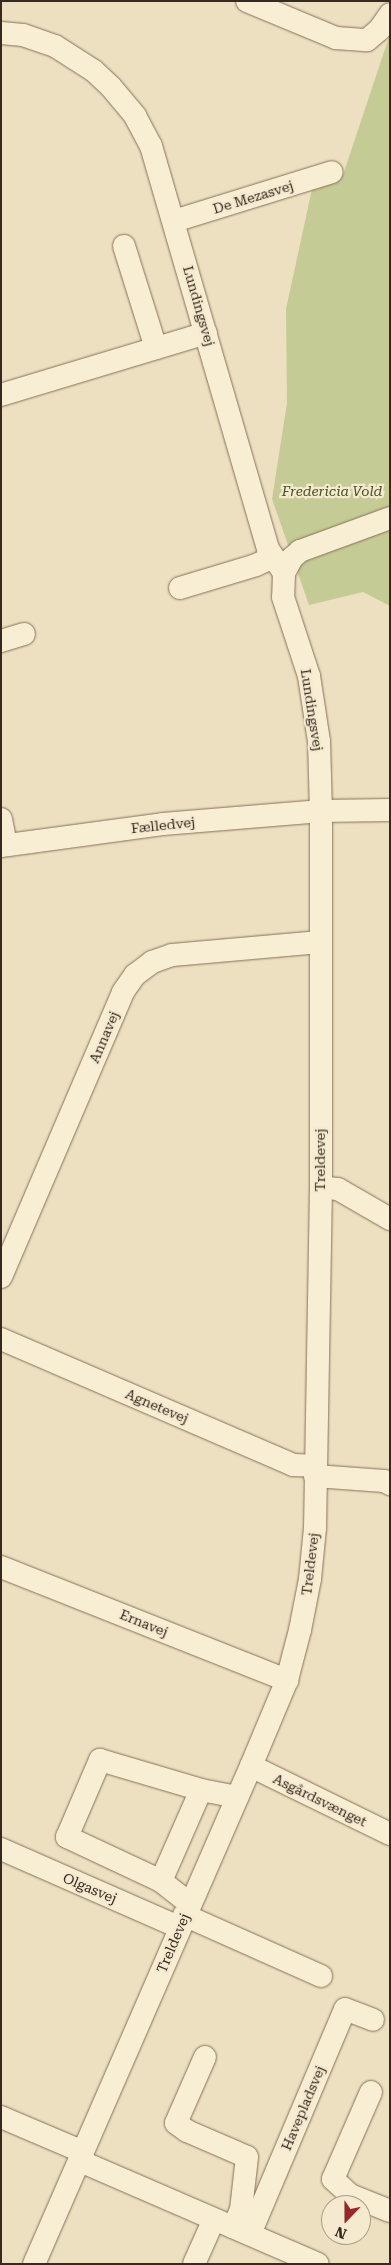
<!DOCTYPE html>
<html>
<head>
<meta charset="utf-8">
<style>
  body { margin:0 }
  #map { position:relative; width:391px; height:2265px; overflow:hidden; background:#ede0c1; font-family:"Roboto Serif",serif }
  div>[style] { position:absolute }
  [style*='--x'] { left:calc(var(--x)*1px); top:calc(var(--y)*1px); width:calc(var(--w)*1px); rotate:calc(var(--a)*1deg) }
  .green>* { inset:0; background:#c5cb95 }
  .roads { filter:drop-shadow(0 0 1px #867158) drop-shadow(0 0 1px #867158) }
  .minor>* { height:22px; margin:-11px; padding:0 11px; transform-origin:11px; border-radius:11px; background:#f8eed4 }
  span { translate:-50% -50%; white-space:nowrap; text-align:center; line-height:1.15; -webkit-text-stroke:4.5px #f5ead0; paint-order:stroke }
  .street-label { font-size:14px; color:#36291d }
  .park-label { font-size:14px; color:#475223; font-style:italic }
  .frame { position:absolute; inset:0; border:2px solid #36291d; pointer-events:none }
  .north { position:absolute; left:321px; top:2195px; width:50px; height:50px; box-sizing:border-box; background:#f5ead0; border:1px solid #a99d88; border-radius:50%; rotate:202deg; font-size:14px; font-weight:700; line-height:20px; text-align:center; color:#36291d }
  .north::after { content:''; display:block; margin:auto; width:18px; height:22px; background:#952929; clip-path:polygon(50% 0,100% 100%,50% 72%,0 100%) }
</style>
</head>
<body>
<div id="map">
  <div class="green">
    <div style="clip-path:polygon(390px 34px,390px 606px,363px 592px,309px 605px,272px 499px,287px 403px,286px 309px,312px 189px,343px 175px)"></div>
  </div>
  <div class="roads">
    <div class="minor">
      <div style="--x:247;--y:1;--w:96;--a:22.6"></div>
      <div style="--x:336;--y:38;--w:31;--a:4"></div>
      <div style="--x:367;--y:40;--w:16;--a:-40"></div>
      <div style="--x:379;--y:30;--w:19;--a:-55"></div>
      <div style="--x:1;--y:33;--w:22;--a:5"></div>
      <div style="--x:23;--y:35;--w:34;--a:19"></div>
      <div style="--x:55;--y:46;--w:46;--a:32.7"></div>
      <div style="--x:94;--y:71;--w:23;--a:43"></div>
      <div style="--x:111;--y:87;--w:38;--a:50"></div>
      <div style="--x:135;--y:116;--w:34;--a:62"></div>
      <div style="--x:151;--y:146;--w:420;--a:73.8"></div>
      <div style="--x:268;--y:549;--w:29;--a:56"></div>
      <div style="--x:284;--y:573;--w:24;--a:92"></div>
      <div style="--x:283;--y:597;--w:83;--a:71.8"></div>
      <div style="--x:309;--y:676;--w:66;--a:81.3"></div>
      <div style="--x:319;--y:741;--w:70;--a:88.4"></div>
      <div style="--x:321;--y:811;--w:376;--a:90"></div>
      <div style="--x:321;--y:1187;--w:341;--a:91"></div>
      <div style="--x:315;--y:1528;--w:51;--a:95.6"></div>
      <div style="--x:310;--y:1579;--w:52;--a:101.1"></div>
      <div style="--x:300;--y:1630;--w:52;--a:104.6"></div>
      <div style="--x:287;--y:1680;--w:93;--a:112.7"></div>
      <div style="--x:251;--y:1766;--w:543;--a:113.54"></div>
      <div style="--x:174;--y:221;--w:165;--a:-17.2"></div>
      <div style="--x:124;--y:246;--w:107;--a:72.6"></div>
      <div style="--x:1;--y:395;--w:214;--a:-16.8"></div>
      <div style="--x:284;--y:573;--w:17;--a:-62"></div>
      <div style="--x:292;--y:558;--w:11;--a:-41"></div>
      <div style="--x:300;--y:551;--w:96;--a:-20.1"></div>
      <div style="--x:180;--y:588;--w:79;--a:-16.8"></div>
      <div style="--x:256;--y:565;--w:19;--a:-25"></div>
      <div style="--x:1;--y:641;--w:24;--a:-17"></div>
      <div style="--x:1;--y:819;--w:26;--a:79"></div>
      <div style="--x:1;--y:846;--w:163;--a:-7.7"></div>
      <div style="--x:163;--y:824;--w:159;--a:-4.7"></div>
      <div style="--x:321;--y:811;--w:69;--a:-0.8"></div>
      <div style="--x:321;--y:1187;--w:17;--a:7"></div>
      <div style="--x:338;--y:1189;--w:60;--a:30"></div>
      <div style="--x:1;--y:1277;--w:310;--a:-66.8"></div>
      <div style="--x:123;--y:992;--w:21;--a:-55"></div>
      <div style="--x:135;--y:975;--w:21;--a:-37"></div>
      <div style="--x:152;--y:962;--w:21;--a:-19"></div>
      <div style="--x:172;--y:955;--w:149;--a:-5"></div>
      <div style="--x:1;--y:1339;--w:318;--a:23.3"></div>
      <div style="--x:293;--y:1465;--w:23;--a:2"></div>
      <div style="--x:315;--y:1476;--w:69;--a:4.1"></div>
      <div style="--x:384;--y:1481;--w:7;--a:27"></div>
      <div style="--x:1;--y:1567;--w:308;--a:21.6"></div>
      <div style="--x:251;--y:1766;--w:155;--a:26.1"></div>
      <div style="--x:1;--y:1849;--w:194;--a:23.7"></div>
      <div style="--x:161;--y:1881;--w:99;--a:-66.3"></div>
      <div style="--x:189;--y:1903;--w:36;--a:-142"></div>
      <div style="--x:161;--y:1881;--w:104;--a:-154.9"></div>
      <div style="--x:67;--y:1837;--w:84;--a:-66.8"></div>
      <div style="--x:100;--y:1760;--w:105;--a:16.5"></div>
      <div style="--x:201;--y:1790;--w:37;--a:11"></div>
      <div style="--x:184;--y:1915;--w:150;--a:24"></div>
      <div style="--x:205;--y:2057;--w:72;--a:113.7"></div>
      <div style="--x:176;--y:2123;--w:14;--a:36"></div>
      <div style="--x:187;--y:2131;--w:65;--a:23.4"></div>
      <div style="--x:247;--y:2157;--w:53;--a:96.5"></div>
      <div style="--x:241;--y:2210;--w:19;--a:115"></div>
      <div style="--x:371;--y:2092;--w:95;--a:113.6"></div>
      <div style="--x:333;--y:2179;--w:23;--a:43"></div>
      <div style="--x:350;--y:2195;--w:43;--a:21.8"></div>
      <div style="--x:1;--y:2117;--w:89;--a:23.1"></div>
      <div style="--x:80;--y:2161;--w:259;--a:23.4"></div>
      <div style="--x:250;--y:2234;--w:244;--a:-67.1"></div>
      <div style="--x:345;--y:2009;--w:30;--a:21"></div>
      <div style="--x:194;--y:2264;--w:49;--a:-66"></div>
    </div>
  </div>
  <div class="street-label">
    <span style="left:253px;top:197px;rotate:-17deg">De Mezasvej</span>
    <span style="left:199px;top:306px;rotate:74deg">Lundingsvej</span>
    <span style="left:312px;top:710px;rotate:81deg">Lundingsvej</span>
    <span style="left:163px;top:825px;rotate:-6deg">Fælledvej</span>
    <span style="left:104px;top:1037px;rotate:-67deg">Annavej</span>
    <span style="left:320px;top:1160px;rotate:-90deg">Treldevej</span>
    <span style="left:157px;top:1406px;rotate:23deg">Agnetevej</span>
    <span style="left:310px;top:1564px;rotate:-83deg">Treldevej</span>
    <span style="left:144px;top:1623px;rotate:22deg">Ernavej</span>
    <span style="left:320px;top:1800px;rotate:26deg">Asgårdsvænget</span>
    <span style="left:90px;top:1888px;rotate:23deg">Olgasvej</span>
    <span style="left:173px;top:1943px;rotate:-67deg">Treldevej</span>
    <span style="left:303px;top:2108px;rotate:-67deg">Havepladsvej</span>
  </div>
  <div class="park-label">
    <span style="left:332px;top:491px">Fredericia Vold</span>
  </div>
  <div class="frame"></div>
  <div class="north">N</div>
</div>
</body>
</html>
